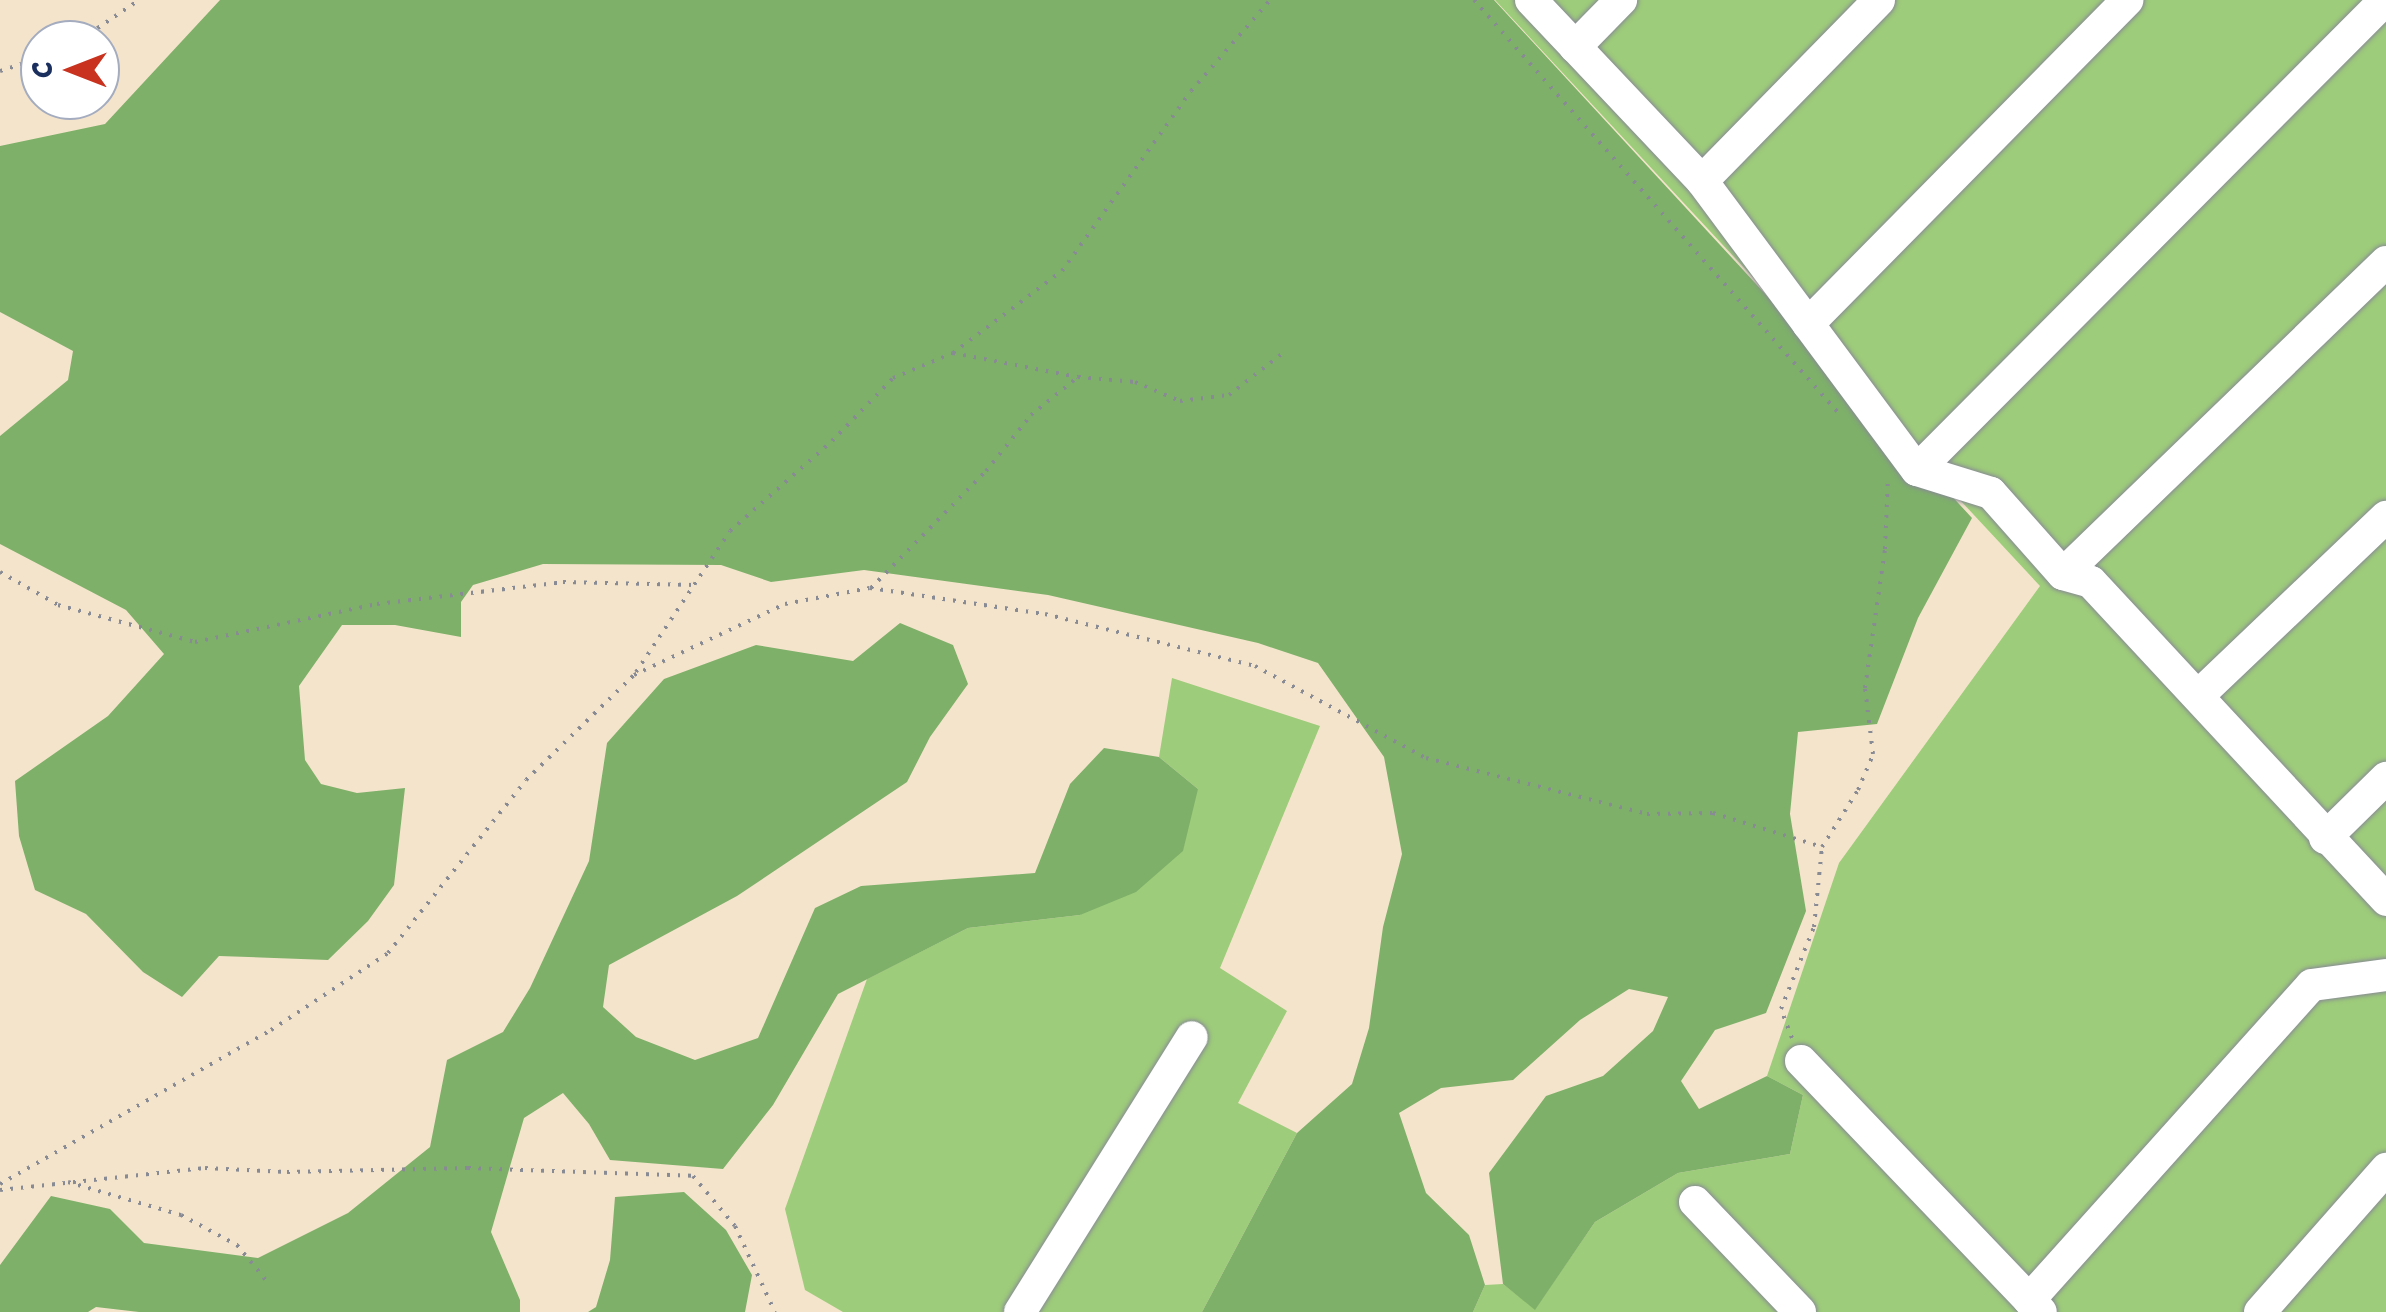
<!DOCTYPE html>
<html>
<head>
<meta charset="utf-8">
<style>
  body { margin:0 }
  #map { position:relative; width:2386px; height:1312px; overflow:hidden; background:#f4e4cb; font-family:"Shantell Sans",sans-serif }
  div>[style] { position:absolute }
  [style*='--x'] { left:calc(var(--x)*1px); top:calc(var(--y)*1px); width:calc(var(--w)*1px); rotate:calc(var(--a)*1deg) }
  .green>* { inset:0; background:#9dcc7a }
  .forest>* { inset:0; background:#7eb06a }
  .path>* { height:4px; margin-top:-2px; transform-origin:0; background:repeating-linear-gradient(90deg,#888a94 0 2.5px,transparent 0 10.5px) }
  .roads { filter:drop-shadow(0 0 2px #888a94) drop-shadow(0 0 2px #888a94) }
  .minor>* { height:32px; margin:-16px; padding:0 16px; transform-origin:16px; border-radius:16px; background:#fff }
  span { translate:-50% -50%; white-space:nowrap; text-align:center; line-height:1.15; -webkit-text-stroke:9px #fff; paint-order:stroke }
  .north { position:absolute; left:20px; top:20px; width:100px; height:100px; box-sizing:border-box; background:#fff; border:2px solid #a4acbf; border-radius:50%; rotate:270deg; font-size:28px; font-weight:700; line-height:40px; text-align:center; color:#1b2f5e }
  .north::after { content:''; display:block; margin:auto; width:35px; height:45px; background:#c8321e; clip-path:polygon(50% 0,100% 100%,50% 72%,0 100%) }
</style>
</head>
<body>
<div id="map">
  <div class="green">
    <div style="clip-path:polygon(1495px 0,2386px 0,2386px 1312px,1473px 1312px,1485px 1285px,1503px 1284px,1535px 1309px,1595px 1222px,1678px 1173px,1790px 1154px,1803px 1095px,1767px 1076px,1839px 863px,2040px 586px)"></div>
    <div style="clip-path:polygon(1172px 678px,1320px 726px,1220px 968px,1287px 1011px,1238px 1103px,1297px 1133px,1202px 1312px,843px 1312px,805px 1290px,785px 1209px,867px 979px,968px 928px,1080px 915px,1198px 789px,1159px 757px)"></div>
  </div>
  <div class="forest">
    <div style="clip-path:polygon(220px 0,1494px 0,1972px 518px,1918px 618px,1877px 724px,1798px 732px,1790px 814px,1806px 911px,1766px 1013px,1715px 1030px,1681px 1081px,1699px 1109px,1767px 1076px,1803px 1095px,1790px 1154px,1678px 1173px,1595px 1222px,1535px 1310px,1503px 1284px,1489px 1173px,1546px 1096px,1603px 1076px,1653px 1031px,1668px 997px,1629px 989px,1580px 1020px,1513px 1080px,1441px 1088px,1399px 1113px,1426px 1193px,1469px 1235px,1485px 1285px,1473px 1312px,1202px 1312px,1297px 1133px,1352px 1084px,1369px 1028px,1383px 927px,1402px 854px,1384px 757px,1318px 663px,1258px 643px,1048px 595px,864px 570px,771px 582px,721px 565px,543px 564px,473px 585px,461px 602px,461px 637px,395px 625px,342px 625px,299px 686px,305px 760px,321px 784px,357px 793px,405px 788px,394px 885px,368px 921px,328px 960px,219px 956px,182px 997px,143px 972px,86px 914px,35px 890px,19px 836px,15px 781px,108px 716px,164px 654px,126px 610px,0 544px,0 436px,68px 380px,73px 351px,0 312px,0 146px,105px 124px)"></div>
    <div style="clip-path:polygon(900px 623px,953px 645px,968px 684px,930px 737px,907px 782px,737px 896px,609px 965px,603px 1007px,636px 1037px,695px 1060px,758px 1038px,815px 908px,861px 886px,1035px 873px,1070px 784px,1104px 748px,1159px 757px,1198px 789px,1183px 851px,1136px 892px,1080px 915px,968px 928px,838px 994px,773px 1105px,723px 1169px,610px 1160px,589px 1124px,563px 1093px,524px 1118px,491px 1232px,520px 1300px,520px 1312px,139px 1312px,96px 1307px,88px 1312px,0 1312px,0 1265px,51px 1196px,110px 1209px,144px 1243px,258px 1258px,348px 1213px,430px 1147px,447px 1060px,503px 1032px,530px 988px,589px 861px,607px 743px,664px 679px,756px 645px,853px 661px)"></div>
    <div style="clip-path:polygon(684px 1192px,726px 1230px,752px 1275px,745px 1312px,588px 1312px,596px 1307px,610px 1260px,615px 1197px)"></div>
  </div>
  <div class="path">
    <div style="--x:1474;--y:0;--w:555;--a:48.58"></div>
    <div style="--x:80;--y:40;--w:71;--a:-34.1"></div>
    <div style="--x:0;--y:71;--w:42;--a:-18"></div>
    <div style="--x:953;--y:353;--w:136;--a:-37"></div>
    <div style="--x:1062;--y:271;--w:221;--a:-54.4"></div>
    <div style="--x:1191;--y:91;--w:121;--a:-49"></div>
    <div style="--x:0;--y:572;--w:67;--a:29.6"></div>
    <div style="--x:58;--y:605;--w:142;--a:15.1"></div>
    <div style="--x:195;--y:642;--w:186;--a:-11.8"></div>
    <div style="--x:377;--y:604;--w:187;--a:-6.7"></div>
    <div style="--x:563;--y:582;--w:132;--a:1.3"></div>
    <div style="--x:871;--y:588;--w:164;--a:-45.5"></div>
    <div style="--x:986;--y:471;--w:72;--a:-51.2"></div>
    <div style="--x:1031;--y:415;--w:60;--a:-39"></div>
    <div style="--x:1078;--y:377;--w:57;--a:5"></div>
    <div style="--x:1135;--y:382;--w:49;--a:22.9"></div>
    <div style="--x:1180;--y:401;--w:49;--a:-7"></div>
    <div style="--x:1229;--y:395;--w:68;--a:-37.9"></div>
    <div style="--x:636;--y:672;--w:169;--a:-56.3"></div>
    <div style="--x:730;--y:531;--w:136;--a:-41.4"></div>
    <div style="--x:832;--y:441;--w:88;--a:-45.9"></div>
    <div style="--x:893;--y:378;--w:65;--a:-22.6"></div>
    <div style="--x:953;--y:353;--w:127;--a:10.9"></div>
    <div style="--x:1792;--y:1038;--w:31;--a:-111"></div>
    <div style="--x:1781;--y:1009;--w:88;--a:-68.1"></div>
    <div style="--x:1814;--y:927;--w:80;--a:-84.3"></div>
    <div style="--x:68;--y:1182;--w:118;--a:16.3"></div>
    <div style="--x:181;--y:1215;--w:64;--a:28.2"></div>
    <div style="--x:237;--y:1245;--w:50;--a:50.6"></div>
    <div style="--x:0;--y:1184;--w:312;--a:-29.6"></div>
    <div style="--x:271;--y:1030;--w:140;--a:-33.3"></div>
    <div style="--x:388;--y:953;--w:221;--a:-51.4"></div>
    <div style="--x:526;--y:780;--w:151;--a:-44.2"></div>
    <div style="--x:634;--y:675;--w:167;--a:-25.2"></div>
    <div style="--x:785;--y:604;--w:86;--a:-10.7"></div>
    <div style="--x:870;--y:588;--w:177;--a:8.5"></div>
    <div style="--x:1045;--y:614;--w:216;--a:13.9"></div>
    <div style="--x:1255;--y:666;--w:194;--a:28.3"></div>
    <div style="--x:1426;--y:758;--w:228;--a:14.2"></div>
    <div style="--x:1647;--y:814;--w:66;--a:-0.9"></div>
    <div style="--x:1713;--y:813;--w:114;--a:17.3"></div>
    <div style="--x:1822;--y:847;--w:67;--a:-57.7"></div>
    <div style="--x:1858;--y:790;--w:39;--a:-67"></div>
    <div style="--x:1873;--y:754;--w:66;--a:-96.9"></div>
    <div style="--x:1865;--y:688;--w:140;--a:-81.8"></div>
    <div style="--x:1885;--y:549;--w:73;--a:-87.6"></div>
    <div style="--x:0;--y:1190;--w:206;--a:-6.1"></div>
    <div style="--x:205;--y:1168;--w:82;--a:2.8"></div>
    <div style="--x:287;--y:1172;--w:181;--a:-1.3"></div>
    <div style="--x:468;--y:1168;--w:225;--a:2"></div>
    <div style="--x:693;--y:1176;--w:65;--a:50"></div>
    <div style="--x:735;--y:1226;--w:95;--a:65.1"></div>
  </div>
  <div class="roads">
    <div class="minor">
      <div style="--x:1531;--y:0;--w:249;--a:46.6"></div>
      <div style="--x:1702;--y:181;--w:360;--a:53.4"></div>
      <div style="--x:1917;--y:470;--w:77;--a:17.3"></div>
      <div style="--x:1991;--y:493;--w:108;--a:48.4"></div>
      <div style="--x:1575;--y:47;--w:66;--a:-45.6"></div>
      <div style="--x:1702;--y:181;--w:253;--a:-45.6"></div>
      <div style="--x:2386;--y:262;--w:449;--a:136"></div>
      <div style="--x:2063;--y:574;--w:29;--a:16"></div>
      <div style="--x:2091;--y:582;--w:434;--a:47.1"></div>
      <div style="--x:1808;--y:324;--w:455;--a:-45.4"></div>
      <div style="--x:1917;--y:470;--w:663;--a:-45.12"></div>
      <div style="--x:2198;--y:696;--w:260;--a:-43.6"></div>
      <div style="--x:2325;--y:838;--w:86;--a:-44.5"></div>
      <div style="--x:1801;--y:1061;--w:347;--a:46.3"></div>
      <div style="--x:1695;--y:1202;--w:152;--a:46.3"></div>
      <div style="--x:2029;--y:1300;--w:423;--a:-48.1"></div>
      <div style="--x:2312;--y:985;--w:75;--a:-7.7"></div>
      <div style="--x:1020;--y:1312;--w:324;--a:-58"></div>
      <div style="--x:2260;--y:1312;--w:191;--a:-48.6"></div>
    </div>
  </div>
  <div class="north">С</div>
</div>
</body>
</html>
